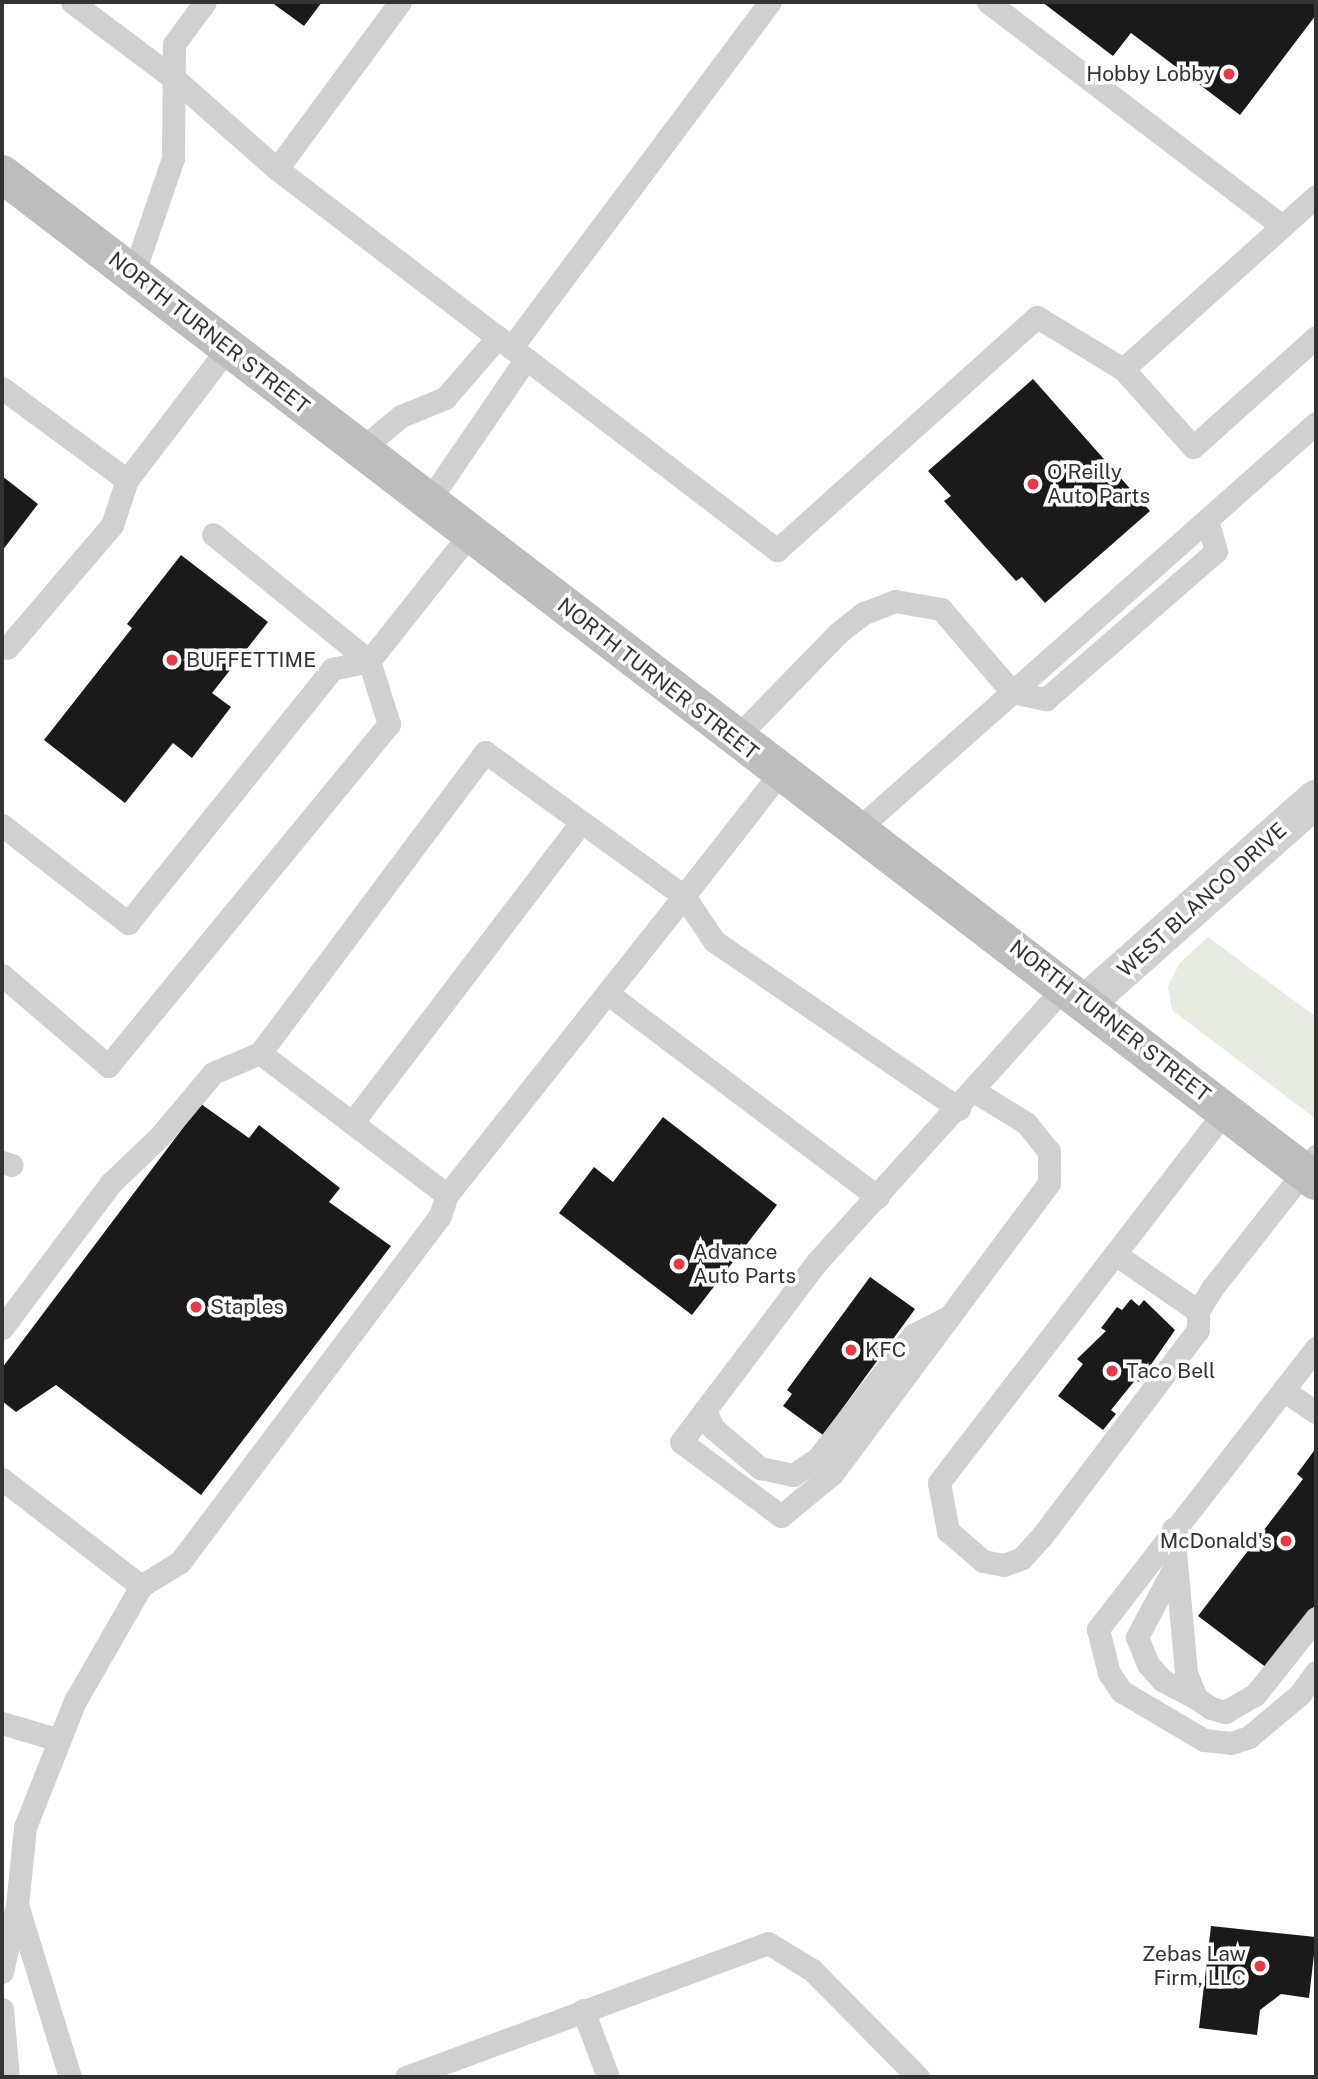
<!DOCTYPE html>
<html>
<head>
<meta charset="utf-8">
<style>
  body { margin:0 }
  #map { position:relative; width:1318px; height:2079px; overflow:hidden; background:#fff; font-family:"Public Sans",sans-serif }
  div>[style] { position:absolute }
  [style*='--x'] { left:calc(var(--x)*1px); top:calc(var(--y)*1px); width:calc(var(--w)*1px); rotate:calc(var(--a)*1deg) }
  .green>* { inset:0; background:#e6ecdf }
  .building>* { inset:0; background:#1a1a1a }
  .lane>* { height:23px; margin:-11.5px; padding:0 11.5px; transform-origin:11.5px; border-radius:11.5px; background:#d0d0d0 }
  .street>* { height:38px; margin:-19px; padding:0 19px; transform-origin:19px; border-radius:19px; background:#d0d0d0 }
  .secondary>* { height:38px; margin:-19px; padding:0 19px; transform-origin:19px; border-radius:19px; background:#bdbdbd }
  .dots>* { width:19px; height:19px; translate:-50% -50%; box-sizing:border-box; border:4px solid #fff; border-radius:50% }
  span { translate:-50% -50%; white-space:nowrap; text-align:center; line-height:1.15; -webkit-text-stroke:7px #fff; paint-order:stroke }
  .poi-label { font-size:21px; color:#333 }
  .right { translate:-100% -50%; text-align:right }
  .left { translate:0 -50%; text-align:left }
  .street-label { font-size:21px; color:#333 }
  .frame { position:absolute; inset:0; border:4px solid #333; pointer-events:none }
</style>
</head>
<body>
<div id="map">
  <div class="green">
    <div style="clip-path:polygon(1208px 937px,1316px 1017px,1316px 1119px,1172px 1010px,1168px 987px,1179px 964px)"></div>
  </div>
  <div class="building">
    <div style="clip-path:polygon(271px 2px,322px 2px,304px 26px)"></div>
    <div style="clip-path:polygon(1042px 2px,1316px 2px,1316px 15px,1240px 115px,1131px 33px,1113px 56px)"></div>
    <div style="clip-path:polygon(1033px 379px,1150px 511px,1045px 603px,1022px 577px,1016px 581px,944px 501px,951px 496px,928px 471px)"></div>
    <div style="clip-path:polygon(2px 476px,38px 504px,2px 551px)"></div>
    <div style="clip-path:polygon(181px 555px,268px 622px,212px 693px,231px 707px,192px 758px,173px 743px,125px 803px,44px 740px,132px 628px,127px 624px)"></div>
    <div style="clip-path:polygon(201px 1104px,249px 1138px,259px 1125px,340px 1188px,329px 1202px,391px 1246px,201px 1495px,56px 1385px,16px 1412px,2px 1401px,2px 1368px)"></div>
    <div style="clip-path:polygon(663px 1117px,777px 1205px,692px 1315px,559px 1213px,594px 1167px,613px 1182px)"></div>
    <div style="clip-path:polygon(870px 1277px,915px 1309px,823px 1435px,783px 1406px,792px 1394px,787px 1390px)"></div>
    <div style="clip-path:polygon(1131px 1299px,1139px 1306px,1144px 1300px,1175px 1330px,1139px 1382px,1136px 1379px,1111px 1410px,1116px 1414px,1103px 1430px,1058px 1396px,1083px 1364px,1077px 1359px,1106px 1331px,1101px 1328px,1117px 1307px,1122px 1310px)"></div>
    <div style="clip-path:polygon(1316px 1448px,1316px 1604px,1267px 1668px,1198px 1616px,1303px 1479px,1297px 1474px)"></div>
    <div style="clip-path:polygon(1211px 1926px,1316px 1937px,1309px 1998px,1281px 1994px,1260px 2010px,1257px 2035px,1199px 2028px)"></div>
  </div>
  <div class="lane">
    <div style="--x:72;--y:2;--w:130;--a:36.9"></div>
    <div style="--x:176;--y:80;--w:135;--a:41.4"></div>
    <div style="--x:400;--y:2;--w:207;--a:126.4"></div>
    <div style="--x:277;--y:169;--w:629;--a:37.31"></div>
    <div style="--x:777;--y:550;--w:349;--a:-41.9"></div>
    <div style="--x:1037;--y:317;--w:100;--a:31.2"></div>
    <div style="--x:988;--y:2;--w:370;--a:37.3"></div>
    <div style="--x:1316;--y:196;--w:259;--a:138.1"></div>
    <div style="--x:1123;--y:369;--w:105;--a:48.1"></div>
    <div style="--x:1193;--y:447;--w:165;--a:-41.8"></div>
    <div style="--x:133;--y:275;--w:124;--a:-71.1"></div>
    <div style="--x:173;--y:158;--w:114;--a:-89.5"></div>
    <div style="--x:174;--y:44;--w:52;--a:-53.6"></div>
    <div style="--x:511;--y:348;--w:432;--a:-53.2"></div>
    <div style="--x:2;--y:388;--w:155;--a:36.4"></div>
    <div style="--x:360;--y:450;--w:53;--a:-39.7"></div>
    <div style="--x:401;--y:416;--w:48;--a:-22.2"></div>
    <div style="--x:445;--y:398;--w:81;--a:-49"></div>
    <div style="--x:428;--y:502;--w:173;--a:-55.6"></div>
    <div style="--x:7;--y:648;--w:162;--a:-49.5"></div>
    <div style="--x:112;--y:525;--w:47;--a:-71.6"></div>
    <div style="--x:127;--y:480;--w:166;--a:-52.6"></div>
    <div style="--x:735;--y:739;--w:148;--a:-45.8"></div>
    <div style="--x:838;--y:633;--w:33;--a:-38"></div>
    <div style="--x:864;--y:613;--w:33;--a:-21"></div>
    <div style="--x:895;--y:601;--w:47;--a:9.9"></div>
    <div style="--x:941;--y:609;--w:109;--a:49.5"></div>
    <div style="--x:1012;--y:692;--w:35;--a:12"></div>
    <div style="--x:1046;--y:699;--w:225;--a:-41"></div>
    <div style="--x:1216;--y:551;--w:32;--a:-106"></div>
    <div style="--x:780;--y:773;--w:156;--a:128"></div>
    <div style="--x:684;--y:896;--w:382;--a:128.4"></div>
    <div style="--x:447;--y:1195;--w:235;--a:-142.8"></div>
    <div style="--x:260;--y:1053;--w:376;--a:-53.2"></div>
    <div style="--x:485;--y:752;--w:246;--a:35.9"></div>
    <div style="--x:684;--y:896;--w:54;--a:56.3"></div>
    <div style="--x:714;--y:941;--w:297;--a:34.4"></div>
    <div style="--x:2;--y:825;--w:160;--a:37.9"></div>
    <div style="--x:128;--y:923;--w:326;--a:-51.2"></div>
    <div style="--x:332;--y:669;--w:38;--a:-12"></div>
    <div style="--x:369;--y:661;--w:161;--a:-51.6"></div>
    <div style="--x:859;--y:828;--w:611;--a:-41.55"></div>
    <div style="--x:2;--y:975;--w:140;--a:40.6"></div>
    <div style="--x:108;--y:1066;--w:443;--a:-50.6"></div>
    <div style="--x:389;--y:724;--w:66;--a:-107.6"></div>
    <div style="--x:369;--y:661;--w:201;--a:-140.9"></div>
    <div style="--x:607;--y:993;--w:339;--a:37"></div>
    <div style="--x:974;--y:1091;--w:61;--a:31.6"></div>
    <div style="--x:1026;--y:1123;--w:36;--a:51"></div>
    <div style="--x:1049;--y:1151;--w:32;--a:90"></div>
    <div style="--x:1049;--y:1183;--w:363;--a:126.7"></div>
    <div style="--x:832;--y:1474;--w:66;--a:140.5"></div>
    <div style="--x:781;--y:1516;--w:124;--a:-143.5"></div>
    <div style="--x:681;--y:1442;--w:224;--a:-53"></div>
    <div style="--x:816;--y:1263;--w:372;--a:-48"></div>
    <div style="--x:1225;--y:1111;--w:469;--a:127.6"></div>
    <div style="--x:939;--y:1483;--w:49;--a:79.4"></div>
    <div style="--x:948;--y:1531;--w:46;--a:40.6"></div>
    <div style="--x:983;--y:1561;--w:21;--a:11"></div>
    <div style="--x:1004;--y:1565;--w:19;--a:-21"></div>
    <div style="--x:1022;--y:1558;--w:30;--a:-48"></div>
    <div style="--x:1042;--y:1536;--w:258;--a:-52.9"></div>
    <div style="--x:1198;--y:1330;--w:19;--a:-90"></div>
    <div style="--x:1198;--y:1311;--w:28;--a:-58"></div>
    <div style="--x:1213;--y:1287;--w:167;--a:-51.8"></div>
    <div style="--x:352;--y:1123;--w:378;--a:-52.7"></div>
    <div style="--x:2;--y:1162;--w:10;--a:17"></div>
    <div style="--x:1115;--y:1254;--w:101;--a:34.5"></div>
    <div style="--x:2;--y:1328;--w:181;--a:-53.1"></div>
    <div style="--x:111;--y:1183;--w:69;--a:-43.8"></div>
    <div style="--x:161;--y:1135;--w:81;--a:-50"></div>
    <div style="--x:213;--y:1073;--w:51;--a:-23.1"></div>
    <div style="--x:1316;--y:1348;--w:356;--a:127.8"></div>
    <div style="--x:1098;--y:1629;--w:45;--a:76"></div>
    <div style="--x:1109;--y:1673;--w:22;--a:56"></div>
    <div style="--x:1121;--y:1691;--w:96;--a:30.6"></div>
    <div style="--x:1204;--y:1740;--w:27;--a:6"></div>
    <div style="--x:1231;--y:1743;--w:19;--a:-18"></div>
    <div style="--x:1249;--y:1737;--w:67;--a:-40.1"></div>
    <div style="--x:1300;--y:1694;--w:27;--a:-54"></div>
    <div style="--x:1283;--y:1390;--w:40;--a:34"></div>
    <div style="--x:705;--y:1410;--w:20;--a:66"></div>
    <div style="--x:713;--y:1428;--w:62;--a:40.4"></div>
    <div style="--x:760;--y:1468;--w:34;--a:12"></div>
    <div style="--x:793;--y:1475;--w:30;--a:-34"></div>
    <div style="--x:818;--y:1458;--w:155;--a:-52.3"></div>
    <div style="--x:913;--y:1335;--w:37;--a:-27"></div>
    <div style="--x:2;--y:1479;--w:175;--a:37.6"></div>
    <div style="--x:141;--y:1586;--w:46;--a:-31.6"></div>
    <div style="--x:180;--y:1562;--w:433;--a:-53.1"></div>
    <div style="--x:440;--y:1216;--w:22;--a:-72"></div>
    <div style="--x:1173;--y:1529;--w:145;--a:84.8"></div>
    <div style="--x:1186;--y:1673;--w:27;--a:68"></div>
    <div style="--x:1196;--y:1698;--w:18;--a:34"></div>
    <div style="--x:1211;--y:1708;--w:15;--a:16"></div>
    <div style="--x:1225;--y:1712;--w:34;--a:-30"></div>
    <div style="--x:1255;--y:1695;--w:98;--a:-51.6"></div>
    <div style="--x:1175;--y:1566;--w:81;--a:118.2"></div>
    <div style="--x:1137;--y:1637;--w:29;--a:68"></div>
    <div style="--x:1148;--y:1664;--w:21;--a:49"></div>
    <div style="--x:1162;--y:1680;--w:38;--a:28"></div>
    <div style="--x:2;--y:1723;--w:59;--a:16.6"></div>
    <div style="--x:2;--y:1972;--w:69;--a:-77.4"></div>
    <div style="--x:2;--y:2009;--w:68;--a:85"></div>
    <div style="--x:583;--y:2010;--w:72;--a:69.5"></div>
    <div style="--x:70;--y:2077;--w:180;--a:-107.1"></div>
    <div style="--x:17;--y:1905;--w:78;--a:-84.1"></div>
    <div style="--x:25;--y:1827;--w:136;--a:-68.4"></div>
    <div style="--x:75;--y:1701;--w:133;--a:-60.1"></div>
    <div style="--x:406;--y:2077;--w:386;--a:-20.3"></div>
    <div style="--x:768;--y:1943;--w:52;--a:31.5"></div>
    <div style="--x:812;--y:1970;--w:151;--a:45.3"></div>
  </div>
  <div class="street">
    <div style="--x:1087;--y:1002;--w:306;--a:-41.6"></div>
  </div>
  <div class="secondary">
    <div style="--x:2;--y:174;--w:1655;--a:37.47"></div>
  </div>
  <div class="dots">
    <div style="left:1229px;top:74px;background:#e63946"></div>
    <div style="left:1033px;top:484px;background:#e63946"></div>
    <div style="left:172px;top:660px;background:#e63946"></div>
    <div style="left:679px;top:1264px;background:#e63946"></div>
    <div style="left:196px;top:1307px;background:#e63946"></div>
    <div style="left:851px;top:1350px;background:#e63946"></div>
    <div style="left:1112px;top:1371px;background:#e63946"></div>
    <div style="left:1286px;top:1541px;background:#e63946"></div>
    <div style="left:1260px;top:1966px;background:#e63946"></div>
  </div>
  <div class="poi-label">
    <span class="right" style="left:1215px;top:74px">Hobby Lobby</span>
    <span class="left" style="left:1047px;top:484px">O'Reilly<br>Auto Parts</span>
    <span class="left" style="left:186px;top:660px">BUFFETTIME</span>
    <span class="left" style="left:693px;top:1264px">Advance<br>Auto Parts</span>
    <span class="left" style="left:210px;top:1307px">Staples</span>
    <span class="left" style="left:865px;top:1350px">KFC</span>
    <span class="left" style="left:1126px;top:1371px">Taco Bell</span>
    <span class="right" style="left:1272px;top:1541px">McDonald's</span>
    <span class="right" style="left:1246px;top:1966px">Zebas Law<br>Firm, LLC</span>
  </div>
  <div class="street-label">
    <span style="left:209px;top:333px;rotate:38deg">NORTH TURNER STREET</span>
    <span style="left:658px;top:679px;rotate:38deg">NORTH TURNER STREET</span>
    <span style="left:1202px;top:900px;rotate:-42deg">WEST BLANCO DRIVE</span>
    <span style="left:1110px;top:1021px;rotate:38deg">NORTH TURNER STREET</span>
  </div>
  <div class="frame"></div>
</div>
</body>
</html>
